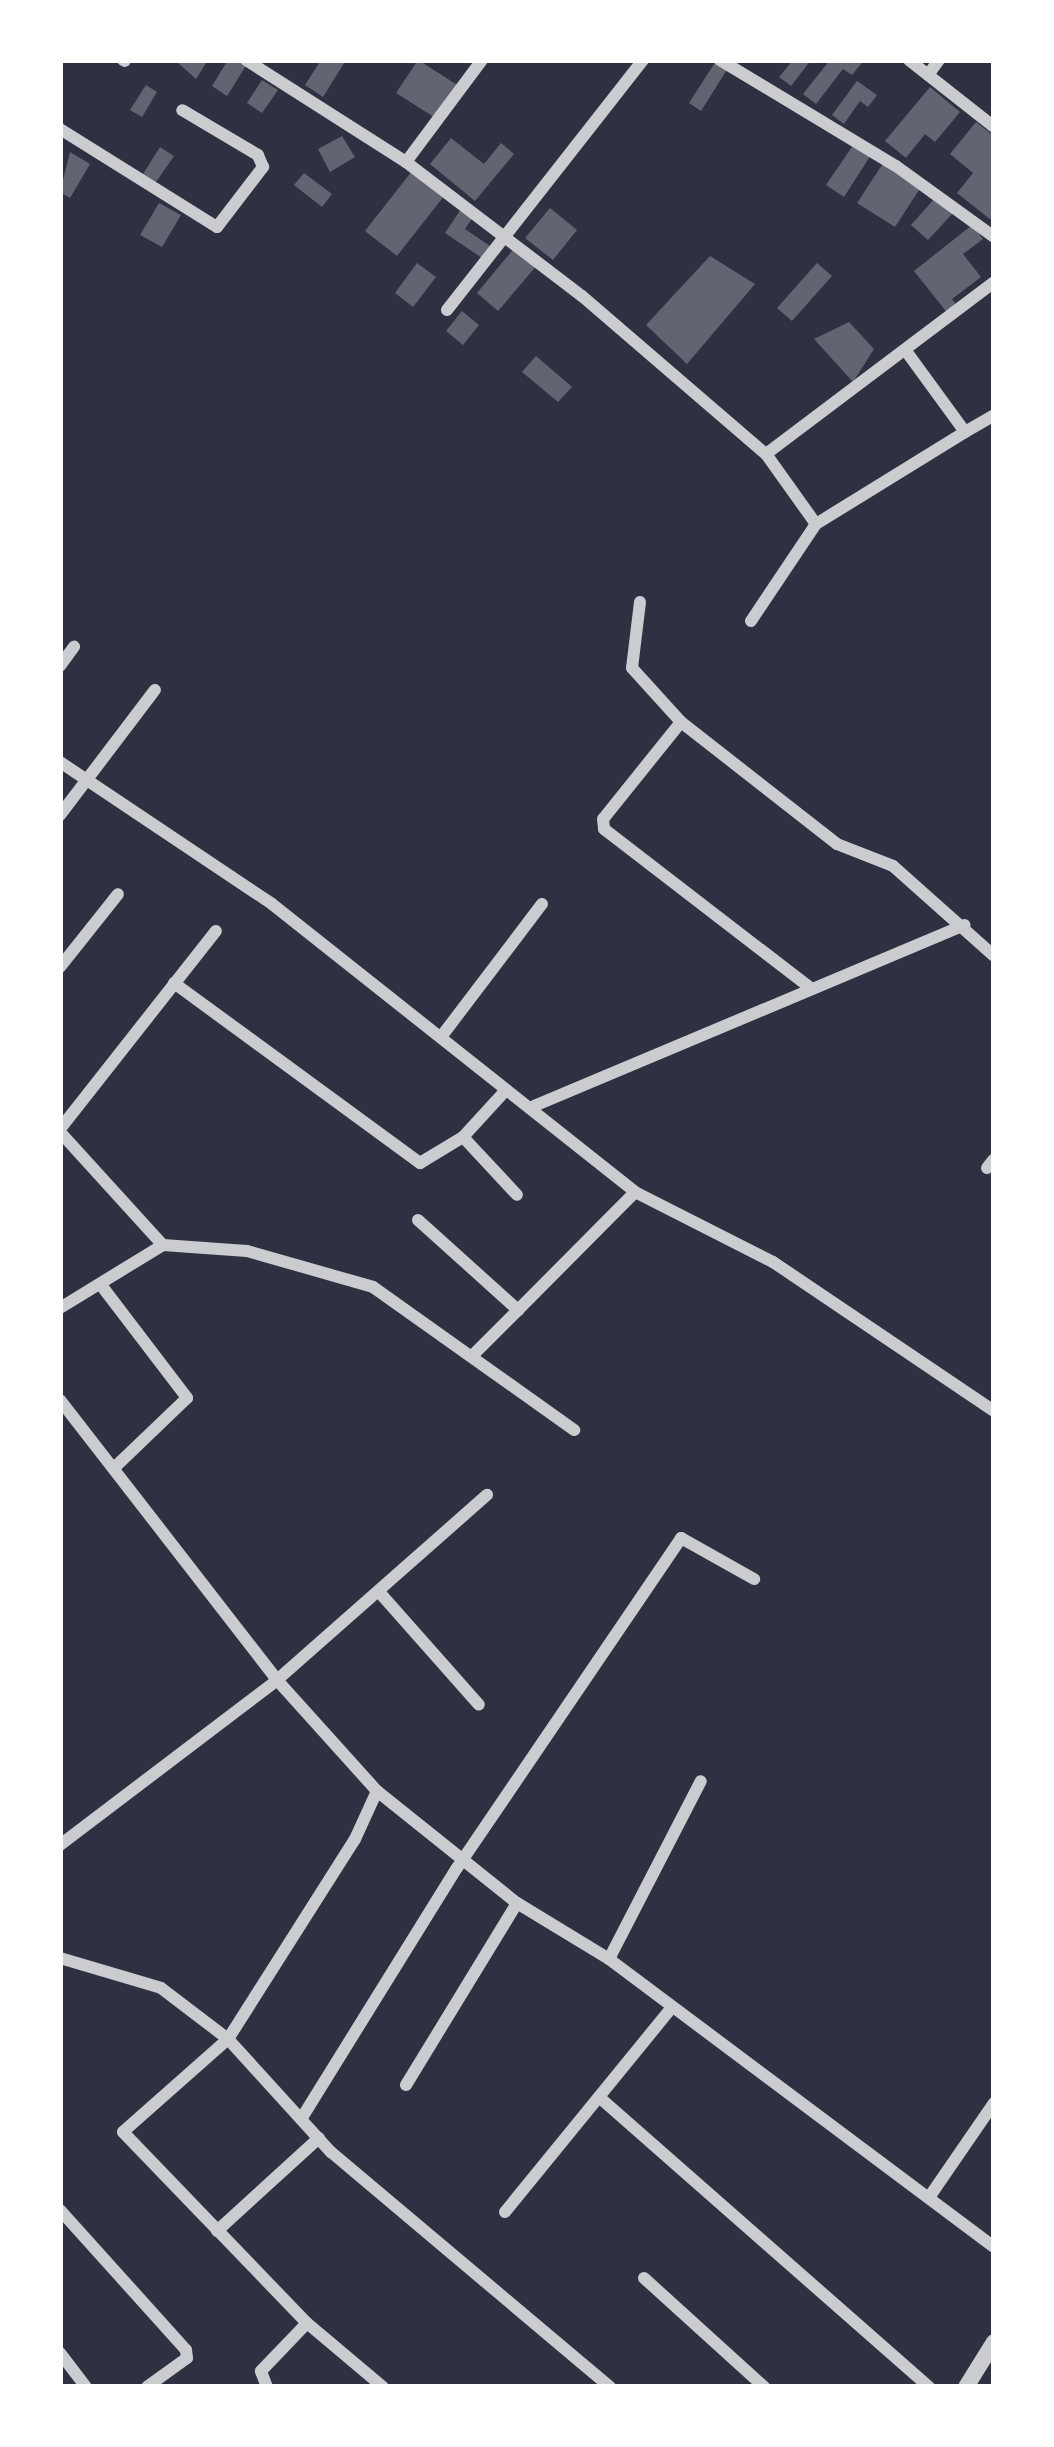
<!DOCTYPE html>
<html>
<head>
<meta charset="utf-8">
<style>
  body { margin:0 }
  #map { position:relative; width:1054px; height:2447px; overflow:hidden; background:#2d3142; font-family:"DM Sans",sans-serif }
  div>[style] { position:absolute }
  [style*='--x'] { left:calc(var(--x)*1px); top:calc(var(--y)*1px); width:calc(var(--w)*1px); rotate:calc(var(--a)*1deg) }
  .building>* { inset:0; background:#626471 }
  .minor>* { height:12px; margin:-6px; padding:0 6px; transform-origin:6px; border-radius:6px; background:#caccd0 }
  .tertiary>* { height:16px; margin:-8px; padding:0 8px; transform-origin:8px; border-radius:8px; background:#caccd0 }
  span { translate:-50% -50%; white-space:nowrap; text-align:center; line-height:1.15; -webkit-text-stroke:10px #fff; paint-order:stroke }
  .frame { position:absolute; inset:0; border:63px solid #fff; pointer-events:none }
</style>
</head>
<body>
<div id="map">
  <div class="building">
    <div style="clip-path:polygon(175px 60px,208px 60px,196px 79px)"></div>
    <div style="clip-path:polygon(228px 60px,247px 64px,227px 96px,212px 86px)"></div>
    <div style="clip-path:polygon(321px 60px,346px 60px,323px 97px,305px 85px)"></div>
    <div style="clip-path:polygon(418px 60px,459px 86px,437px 119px,396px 93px)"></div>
    <div style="clip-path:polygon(793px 60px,811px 60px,791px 86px,779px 77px)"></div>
    <div style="clip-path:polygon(830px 60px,864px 60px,852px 75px,843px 69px,816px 104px,803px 94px)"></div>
    <div style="clip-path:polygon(716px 61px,728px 68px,701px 111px,689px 103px)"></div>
    <div style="clip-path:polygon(262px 80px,278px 90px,262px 113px,247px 103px)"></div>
    <div style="clip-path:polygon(857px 81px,877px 95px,868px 107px,860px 101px,844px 124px,832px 115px)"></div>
    <div style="clip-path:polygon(146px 85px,157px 92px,142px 117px,130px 110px)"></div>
    <div style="clip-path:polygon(930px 87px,960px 112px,935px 142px,925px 134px,906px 158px,885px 141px)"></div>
    <div style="clip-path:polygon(976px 122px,994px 136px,991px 220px,957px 193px,973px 173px,950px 154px)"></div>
    <div style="clip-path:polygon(342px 136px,355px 157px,330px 172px,318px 149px)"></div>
    <div style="clip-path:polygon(451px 138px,484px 164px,501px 143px,514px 154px,475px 201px,430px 164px)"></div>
    <div style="clip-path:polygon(854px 144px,871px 155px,844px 197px,826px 185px)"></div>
    <div style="clip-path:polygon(160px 147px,174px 156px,156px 182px,143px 174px)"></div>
    <div style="clip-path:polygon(70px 152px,90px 164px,70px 198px,60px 192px)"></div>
    <div style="clip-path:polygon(884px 162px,921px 187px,895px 227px,857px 203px)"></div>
    <div style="clip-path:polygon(412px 171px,444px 196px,397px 256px,365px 231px)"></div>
    <div style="clip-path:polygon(304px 173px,332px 194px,322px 207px,294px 185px)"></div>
    <div style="clip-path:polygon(935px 198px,953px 213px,928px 240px,911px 225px)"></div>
    <div style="clip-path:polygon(159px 203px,181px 215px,162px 247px,140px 235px)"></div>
    <div style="clip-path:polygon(550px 208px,577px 230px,553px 260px,525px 238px)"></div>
    <div style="clip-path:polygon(461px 209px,473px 217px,465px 229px,490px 246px,482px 258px,445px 233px)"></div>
    <div style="clip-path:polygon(972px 225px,983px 239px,963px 254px,981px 277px,952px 299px,958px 307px,949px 315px,914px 271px)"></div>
    <div style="clip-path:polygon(516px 246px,538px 264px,498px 311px,477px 293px)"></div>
    <div style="clip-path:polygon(710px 256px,755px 284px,687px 364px,646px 325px)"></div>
    <div style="clip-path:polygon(417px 263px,436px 277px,413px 307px,395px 293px)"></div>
    <div style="clip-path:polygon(817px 263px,832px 276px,792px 321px,777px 308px)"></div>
    <div style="clip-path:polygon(462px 311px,479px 325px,463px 345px,446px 331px)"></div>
    <div style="clip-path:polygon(849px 322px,874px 349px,853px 382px,814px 339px)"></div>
    <div style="clip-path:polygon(536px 356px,572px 387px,558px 402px,522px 372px)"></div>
  </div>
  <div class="minor">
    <div style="--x:123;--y:60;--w:2;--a:27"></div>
    <div style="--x:246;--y:60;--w:190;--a:32.5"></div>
    <div style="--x:406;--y:162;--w:221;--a:37.3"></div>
    <div style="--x:582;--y:296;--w:243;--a:40.7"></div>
    <div style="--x:766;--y:454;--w:86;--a:54.5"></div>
    <div style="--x:720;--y:60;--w:205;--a:31.1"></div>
    <div style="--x:896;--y:166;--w:121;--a:35.9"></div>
    <div style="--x:909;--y:60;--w:108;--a:38.2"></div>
    <div style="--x:928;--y:75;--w:19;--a:-54"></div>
    <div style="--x:60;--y:129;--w:185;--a:32"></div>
    <div style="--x:217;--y:227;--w:76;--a:-52.5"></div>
    <div style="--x:263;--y:167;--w:13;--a:-113"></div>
    <div style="--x:258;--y:155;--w:88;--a:-149.4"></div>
    <div style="--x:406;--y:162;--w:127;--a:-53.3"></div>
    <div style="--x:447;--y:310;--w:318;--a:-51.9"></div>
    <div style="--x:906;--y:351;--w:100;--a:53.9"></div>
    <div style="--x:965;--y:432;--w:34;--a:-30"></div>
    <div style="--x:766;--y:454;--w:286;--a:-37"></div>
    <div style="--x:640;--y:602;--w:66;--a:96.9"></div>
    <div style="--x:632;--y:668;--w:73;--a:47.8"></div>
    <div style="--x:681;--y:722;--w:198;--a:38"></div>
    <div style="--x:837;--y:844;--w:60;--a:21.4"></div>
    <div style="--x:893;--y:866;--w:135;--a:41.7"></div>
    <div style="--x:751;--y:621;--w:117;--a:-56.2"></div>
    <div style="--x:816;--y:524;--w:175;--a:-31.7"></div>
    <div style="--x:60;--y:666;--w:24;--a:-54"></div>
    <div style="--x:681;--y:722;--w:124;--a:128.8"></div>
    <div style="--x:603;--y:819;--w:10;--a:84"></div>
    <div style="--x:604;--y:829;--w:262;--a:37.6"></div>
    <div style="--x:60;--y:762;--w:255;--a:33.8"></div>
    <div style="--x:272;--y:904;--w:463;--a:38.4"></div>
    <div style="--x:635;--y:1192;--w:155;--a:26.9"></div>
    <div style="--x:773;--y:1262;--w:267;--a:34"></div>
    <div style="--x:60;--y:815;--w:157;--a:-52.8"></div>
    <div style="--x:60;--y:967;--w:93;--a:-51.5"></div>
    <div style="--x:174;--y:983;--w:305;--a:36.2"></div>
    <div style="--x:420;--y:1163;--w:50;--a:-31.2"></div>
    <div style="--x:463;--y:1137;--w:64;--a:-47.5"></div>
    <div style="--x:441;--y:1037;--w:167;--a:-52.8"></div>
    <div style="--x:534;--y:1106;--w:467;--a:-22.8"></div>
    <div style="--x:60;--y:1129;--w:252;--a:-51.8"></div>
    <div style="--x:60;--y:1132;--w:153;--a:47.7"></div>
    <div style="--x:463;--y:1137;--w:79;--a:47"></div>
    <div style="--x:987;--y:1168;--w:11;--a:-52"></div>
    <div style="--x:418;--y:1220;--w:135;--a:42"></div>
    <div style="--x:518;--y:1310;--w:166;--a:-45.2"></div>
    <div style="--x:101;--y:1285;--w:142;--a:52.7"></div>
    <div style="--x:187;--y:1398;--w:101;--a:136.2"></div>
    <div style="--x:60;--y:1308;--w:121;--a:-31.5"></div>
    <div style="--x:163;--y:1245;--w:84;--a:4.1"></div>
    <div style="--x:247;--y:1251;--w:131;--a:15.9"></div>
    <div style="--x:373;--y:1287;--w:247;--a:35.4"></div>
    <div style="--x:474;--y:1354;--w:62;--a:-45"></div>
    <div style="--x:60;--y:1400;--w:354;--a:52.2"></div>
    <div style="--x:277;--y:1680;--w:149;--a:48"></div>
    <div style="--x:377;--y:1791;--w:179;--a:38.7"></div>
    <div style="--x:517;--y:1903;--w:108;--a:31.3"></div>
    <div style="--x:609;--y:1959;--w:481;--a:36.8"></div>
    <div style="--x:380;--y:1593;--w:149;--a:48.5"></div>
    <div style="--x:377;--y:1791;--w:53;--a:114.6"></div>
    <div style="--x:355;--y:1839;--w:237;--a:122.4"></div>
    <div style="--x:228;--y:2039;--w:140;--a:138.5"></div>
    <div style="--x:123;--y:2132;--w:265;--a:46.1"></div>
    <div style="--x:307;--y:2323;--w:99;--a:40.1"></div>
    <div style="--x:60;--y:1845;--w:273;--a:-37.2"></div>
    <div style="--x:277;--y:1680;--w:280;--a:-41.4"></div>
    <div style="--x:60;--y:1958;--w:105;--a:16.5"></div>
    <div style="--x:161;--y:1988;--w:84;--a:37.3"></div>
    <div style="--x:228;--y:2039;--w:153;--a:47.7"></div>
    <div style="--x:331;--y:2152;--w:365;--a:40.1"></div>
    <div style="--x:609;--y:1959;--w:200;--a:-62.7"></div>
    <div style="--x:406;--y:2085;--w:213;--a:-58.6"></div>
    <div style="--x:599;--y:2097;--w:439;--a:41.3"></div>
    <div style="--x:303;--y:2116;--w:292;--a:-58.2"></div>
    <div style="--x:457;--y:1868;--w:399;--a:-55.8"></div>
    <div style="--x:681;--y:1538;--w:84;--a:29.3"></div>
    <div style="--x:930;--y:2196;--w:113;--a:-55.5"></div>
    <div style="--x:60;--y:2210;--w:188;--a:48"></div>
    <div style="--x:186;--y:2350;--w:8;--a:83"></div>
    <div style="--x:187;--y:2358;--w:49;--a:144.1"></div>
    <div style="--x:505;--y:2212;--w:259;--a:-50.8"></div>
    <div style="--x:217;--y:2231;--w:138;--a:-42.4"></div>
    <div style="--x:644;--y:2278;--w:162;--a:42.2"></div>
    <div style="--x:60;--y:2353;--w:43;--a:52.6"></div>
    <div style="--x:267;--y:2387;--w:17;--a:-111"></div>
    <div style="--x:261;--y:2371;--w:66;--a:-46.2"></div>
  </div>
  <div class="tertiary">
    <div style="--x:966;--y:2387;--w:53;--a:-58.1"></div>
  </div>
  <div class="frame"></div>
</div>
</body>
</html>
